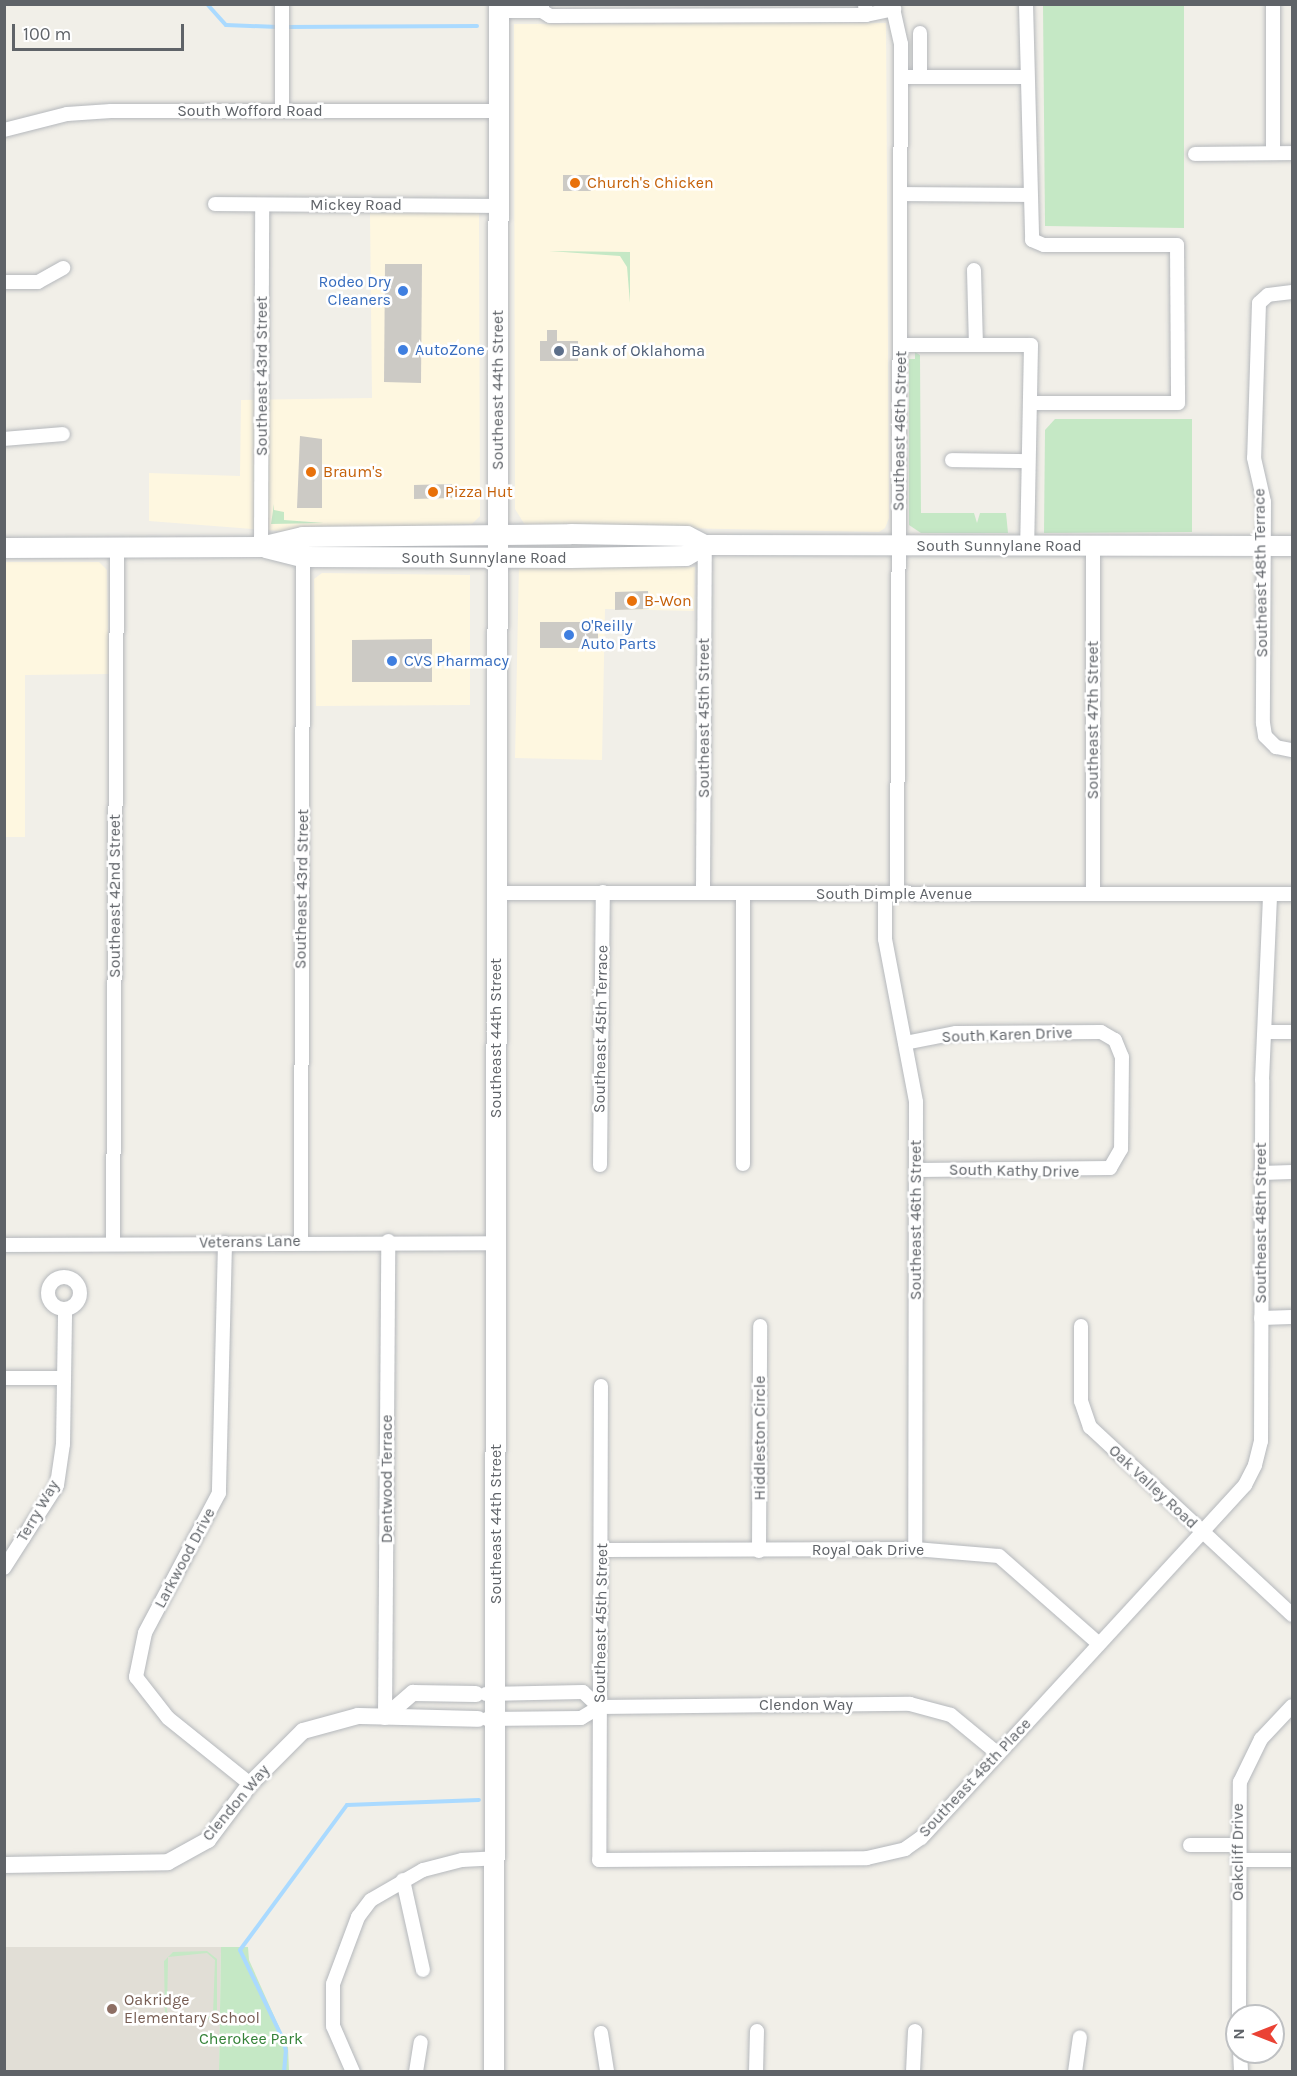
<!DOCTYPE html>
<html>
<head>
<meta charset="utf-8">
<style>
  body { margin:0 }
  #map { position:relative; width:1297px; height:2076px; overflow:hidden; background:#f1efe8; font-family:Karla,sans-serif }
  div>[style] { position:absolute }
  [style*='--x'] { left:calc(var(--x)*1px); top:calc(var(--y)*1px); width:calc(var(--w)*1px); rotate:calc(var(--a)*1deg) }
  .commercial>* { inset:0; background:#fef7e0 }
  .education>* { inset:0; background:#e1ded6 }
  .green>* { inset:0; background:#c5e8c5 }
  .stream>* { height:4px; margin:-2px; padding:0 2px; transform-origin:2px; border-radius:2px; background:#aadaff }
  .building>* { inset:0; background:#cccac5 }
  .roads { filter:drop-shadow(0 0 2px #b5b8bc) drop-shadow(0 0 2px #b5b8bc) }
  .minor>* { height:14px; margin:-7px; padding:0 7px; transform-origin:7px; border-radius:7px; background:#fff }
  .minor>.ring { margin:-7px; padding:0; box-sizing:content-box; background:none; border:14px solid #fff; border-radius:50% }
  .tertiary>* { height:16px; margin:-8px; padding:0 8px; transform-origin:8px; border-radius:8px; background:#fff }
  .secondary>* { height:20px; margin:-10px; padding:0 10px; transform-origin:10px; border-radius:10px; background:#fff }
  .dots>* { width:16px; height:16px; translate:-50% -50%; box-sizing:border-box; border:3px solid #fff; border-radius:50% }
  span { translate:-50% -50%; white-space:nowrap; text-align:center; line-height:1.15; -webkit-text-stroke:5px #fff; paint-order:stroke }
  .street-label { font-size:16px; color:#5f6368 }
  .food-label { font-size:16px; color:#c56008 }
  .left { translate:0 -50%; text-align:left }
  .shop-label { font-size:16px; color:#366cbe }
  .right { translate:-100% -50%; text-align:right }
  .service-label { font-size:16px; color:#4e5e75 }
  .education-label { font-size:16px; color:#785e54 }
  .park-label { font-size:16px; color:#348238 }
  .frame { position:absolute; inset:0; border:6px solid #5f6368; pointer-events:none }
  .north { position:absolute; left:1225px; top:2004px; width:60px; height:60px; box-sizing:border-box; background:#fff; border:2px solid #bfc1c3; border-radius:50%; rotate:270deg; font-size:16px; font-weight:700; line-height:24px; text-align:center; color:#5f6368 }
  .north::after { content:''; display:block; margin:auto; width:21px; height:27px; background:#ea4335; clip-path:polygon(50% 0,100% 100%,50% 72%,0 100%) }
  .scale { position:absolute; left:12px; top:24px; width:172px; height:27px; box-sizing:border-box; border:3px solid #5f6368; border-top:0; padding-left:8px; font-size:18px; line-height:21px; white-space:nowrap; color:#5f6368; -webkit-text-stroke:4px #fff; paint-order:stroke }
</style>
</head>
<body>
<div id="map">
  <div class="commercial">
    <div style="clip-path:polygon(886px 23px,889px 518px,885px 528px,879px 532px,525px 525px,515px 509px,514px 24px)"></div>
    <div style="clip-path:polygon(479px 211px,480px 516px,472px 524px,279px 531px,149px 521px,149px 473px,240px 476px,241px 400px,372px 398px,370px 213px)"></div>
    <div style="clip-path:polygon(5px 562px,99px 562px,107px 570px,109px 674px,25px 675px,25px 837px,5px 837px)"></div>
    <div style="clip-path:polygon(519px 564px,695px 567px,694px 611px,605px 609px,602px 760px,515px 758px)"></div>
    <div style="clip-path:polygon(322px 573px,470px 575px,470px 705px,316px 706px,314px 579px)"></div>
  </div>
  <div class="education">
    <div style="clip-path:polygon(4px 1947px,221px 1947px,219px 2071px,5px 2071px)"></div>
  </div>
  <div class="green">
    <div style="clip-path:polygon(1043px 5px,1184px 5px,1184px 228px,1045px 226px)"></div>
    <div style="clip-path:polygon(549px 251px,630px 252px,630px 303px,627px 267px,620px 256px)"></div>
    <div style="clip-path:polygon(915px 352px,920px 355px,921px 513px,974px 513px,977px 523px,980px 513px,1006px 513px,1008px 533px,921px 533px,909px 525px,909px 359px,915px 359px)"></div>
    <div style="clip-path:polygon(1055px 419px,1192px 419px,1192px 532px,1044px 533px,1045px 430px)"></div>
    <div style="clip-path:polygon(274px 504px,274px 510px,284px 512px,284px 520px,324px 523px,271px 524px)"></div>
    <div style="clip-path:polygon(221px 1947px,248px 1947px,249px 1960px,288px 2047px,289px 2071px,219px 2071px)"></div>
    <div style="clip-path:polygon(evenodd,173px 1952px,207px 1951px,217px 1959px,217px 2010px,212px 2019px,165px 2017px,164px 1961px,173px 1952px,207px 1953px,215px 1960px,213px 2014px,206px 2018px,167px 2015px,168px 1957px,207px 1953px)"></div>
  </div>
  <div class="stream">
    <div style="--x:207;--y:4;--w:28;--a:48"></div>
    <div style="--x:226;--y:25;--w:52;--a:2.2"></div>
    <div style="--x:285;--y:27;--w:192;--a:-0.3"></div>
    <div style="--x:284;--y:2072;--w:21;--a:-85"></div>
    <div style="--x:286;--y:2051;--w:17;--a:-107"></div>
    <div style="--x:281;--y:2035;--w:94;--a:-115.8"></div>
    <div style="--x:240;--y:1950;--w:180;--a:-53.6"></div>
    <div style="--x:347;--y:1805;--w:132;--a:-2.2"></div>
  </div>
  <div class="building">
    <div style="clip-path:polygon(563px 175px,590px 175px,591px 191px,563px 191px)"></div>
    <div style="clip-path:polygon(385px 264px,422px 264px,421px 383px,384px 382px)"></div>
    <div style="clip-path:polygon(547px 330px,557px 330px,557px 341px,578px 341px,578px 361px,540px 361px,540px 341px,547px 341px)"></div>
    <div style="clip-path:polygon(300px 436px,322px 439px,322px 508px,297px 508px)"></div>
    <div style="clip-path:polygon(452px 484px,452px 498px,414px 499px,414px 485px)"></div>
    <div style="clip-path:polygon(648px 591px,649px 609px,615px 610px,615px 592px)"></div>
    <div style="clip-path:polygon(540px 622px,598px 622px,598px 648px,540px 648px)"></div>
    <div style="clip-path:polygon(432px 639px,432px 682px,352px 682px,352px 640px)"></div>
  </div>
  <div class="roads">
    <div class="minor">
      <div style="--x:865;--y:4;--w:11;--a:85"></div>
      <div style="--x:866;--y:15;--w:29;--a:-12"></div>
      <div style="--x:892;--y:4;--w:41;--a:77.3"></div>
      <div style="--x:901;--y:44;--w:850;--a:90.27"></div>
      <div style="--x:1026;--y:4;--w:236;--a:88.5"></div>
      <div style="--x:1032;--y:240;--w:13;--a:23"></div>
      <div style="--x:1044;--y:245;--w:133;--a:0"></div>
      <div style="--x:1177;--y:245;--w:158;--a:89.6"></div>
      <div style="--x:1178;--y:403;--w:148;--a:180"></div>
      <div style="--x:1273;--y:4;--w:149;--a:90"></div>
      <div style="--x:499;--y:11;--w:43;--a:0"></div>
      <div style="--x:542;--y:11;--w:7;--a:-90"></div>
      <div style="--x:542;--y:11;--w:9;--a:32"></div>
      <div style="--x:550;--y:16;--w:316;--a:-0.2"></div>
      <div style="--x:920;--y:33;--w:44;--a:90"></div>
      <div style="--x:901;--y:77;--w:126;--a:0"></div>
      <div style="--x:282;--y:111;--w:107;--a:-90"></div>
      <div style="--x:4;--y:130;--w:65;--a:-14.3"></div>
      <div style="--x:67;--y:114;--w:44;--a:-3.9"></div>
      <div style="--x:111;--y:111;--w:387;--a:0"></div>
      <div style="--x:1195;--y:154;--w:97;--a:-0.6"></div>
      <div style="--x:901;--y:194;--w:128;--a:0.4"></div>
      <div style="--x:215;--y:204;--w:283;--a:0.4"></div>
      <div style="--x:974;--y:270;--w:75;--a:88.5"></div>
      <div style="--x:4;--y:282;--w:34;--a:0"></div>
      <div style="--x:38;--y:282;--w:29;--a:-29"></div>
      <div style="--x:1292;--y:292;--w:24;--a:173"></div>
      <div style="--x:1268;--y:295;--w:12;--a:138"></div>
      <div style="--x:1259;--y:303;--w:155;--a:91.8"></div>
      <div style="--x:1254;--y:458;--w:45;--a:77.2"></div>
      <div style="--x:1264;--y:502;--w:221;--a:90.3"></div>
      <div style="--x:1263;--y:723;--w:13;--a:81"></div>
      <div style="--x:1265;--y:736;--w:16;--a:45"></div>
      <div style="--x:1276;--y:747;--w:16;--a:11"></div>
      <div style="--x:901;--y:345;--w:130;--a:0"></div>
      <div style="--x:1031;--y:345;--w:201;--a:91.1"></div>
      <div style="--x:4;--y:439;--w:59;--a:-4.8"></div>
      <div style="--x:952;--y:460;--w:76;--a:0.8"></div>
      <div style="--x:1093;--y:546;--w:348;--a:90"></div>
      <div style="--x:261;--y:547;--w:342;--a:-89.8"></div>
      <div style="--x:703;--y:890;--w:345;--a:-89.7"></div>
      <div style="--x:496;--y:893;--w:796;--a:0.07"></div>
      <div style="--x:743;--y:893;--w:271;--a:90"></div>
      <div style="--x:885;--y:894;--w:45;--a:90"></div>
      <div style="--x:885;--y:939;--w:166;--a:79.2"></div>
      <div style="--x:916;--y:1102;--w:447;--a:90.1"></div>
      <div style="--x:1266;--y:1032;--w:26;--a:0"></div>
      <div style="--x:905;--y:1043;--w:52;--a:-11.1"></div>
      <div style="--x:956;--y:1033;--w:145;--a:-0.4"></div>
      <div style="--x:1101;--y:1032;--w:16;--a:30"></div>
      <div style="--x:1115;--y:1040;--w:18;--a:68"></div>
      <div style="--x:1122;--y:1057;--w:92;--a:90.6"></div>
      <div style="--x:1121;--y:1149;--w:22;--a:120"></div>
      <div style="--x:1110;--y:1168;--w:193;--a:179.4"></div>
      <div style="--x:600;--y:1165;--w:273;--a:-89.4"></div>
      <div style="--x:1261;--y:1173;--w:31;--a:-2"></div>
      <div style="--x:301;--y:1241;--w:691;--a:-89.83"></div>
      <div style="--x:225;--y:1243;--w:250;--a:91.4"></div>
      <div style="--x:219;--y:1493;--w:158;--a:117.9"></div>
      <div style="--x:145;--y:1633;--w:45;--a:101.6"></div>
      <div style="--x:136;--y:1677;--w:52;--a:52"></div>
      <div style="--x:168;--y:1718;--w:105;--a:38.8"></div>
      <div style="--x:113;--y:1244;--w:697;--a:-89.67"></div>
      <div style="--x:4;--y:1245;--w:492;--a:-0.2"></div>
      <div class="ring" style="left:48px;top:1277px;width:18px;height:18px"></div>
      <div style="--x:1261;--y:1318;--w:31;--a:-2"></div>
      <div style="--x:1081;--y:1326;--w:75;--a:90"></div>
      <div style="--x:1081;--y:1401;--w:28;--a:71"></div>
      <div style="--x:1090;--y:1427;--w:276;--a:42.9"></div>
      <div style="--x:4;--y:1378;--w:60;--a:0"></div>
      <div style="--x:601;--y:1386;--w:474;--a:90.2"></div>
      <div style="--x:599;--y:1860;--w:268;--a:-0.4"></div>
      <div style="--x:867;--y:1858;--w:39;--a:-13"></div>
      <div style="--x:905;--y:1849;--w:19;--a:-35"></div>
      <div style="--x:921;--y:1838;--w:415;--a:-47.4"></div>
      <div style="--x:1202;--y:1532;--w:64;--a:-47.5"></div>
      <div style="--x:1245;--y:1485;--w:22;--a:-63"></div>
      <div style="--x:1255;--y:1465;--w:25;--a:-76"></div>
      <div style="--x:1261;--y:1441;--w:361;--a:-89.8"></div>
      <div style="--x:1262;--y:1080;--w:185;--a:-87.5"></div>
      <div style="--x:603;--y:1550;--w:312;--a:-0.2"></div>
      <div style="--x:915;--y:1549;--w:84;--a:4.8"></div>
      <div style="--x:999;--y:1556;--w:133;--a:41.3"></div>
      <div style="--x:759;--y:1551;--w:225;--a:-89.7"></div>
      <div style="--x:4;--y:1568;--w:98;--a:-57.4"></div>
      <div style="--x:57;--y:1485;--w:41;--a:-81.7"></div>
      <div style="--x:63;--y:1444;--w:132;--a:-89.1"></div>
      <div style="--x:486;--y:1694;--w:97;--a:-1.2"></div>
      <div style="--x:583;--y:1692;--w:22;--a:43"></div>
      <div style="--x:385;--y:1717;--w:476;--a:-89.6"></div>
      <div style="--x:487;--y:1719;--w:94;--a:-0.6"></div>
      <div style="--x:581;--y:1718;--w:21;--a:-31"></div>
      <div style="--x:599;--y:1707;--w:311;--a:-0.6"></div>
      <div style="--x:910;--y:1704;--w:42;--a:15"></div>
      <div style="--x:951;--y:1715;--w:60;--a:39.6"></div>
      <div style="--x:1190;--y:1845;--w:48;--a:0"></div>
      <div style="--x:1238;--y:1860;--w:54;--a:0"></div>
      <div style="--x:403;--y:1880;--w:92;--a:77.5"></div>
      <div style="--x:1239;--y:2016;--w:234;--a:-89.8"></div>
      <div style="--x:1240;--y:1782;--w:48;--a:-64"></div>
      <div style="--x:1261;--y:1739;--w:45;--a:-46.8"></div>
      <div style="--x:601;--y:2033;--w:39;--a:81"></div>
      <div style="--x:1240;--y:2052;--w:20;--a:87"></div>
      <div style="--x:353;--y:2072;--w:50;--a:-113.5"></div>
      <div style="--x:333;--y:2026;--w:42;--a:-90"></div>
      <div style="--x:333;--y:1984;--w:72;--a:-69.5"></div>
      <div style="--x:358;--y:1917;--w:21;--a:-53"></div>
      <div style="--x:371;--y:1900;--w:60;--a:-30"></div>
      <div style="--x:423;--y:1870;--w:40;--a:-14.4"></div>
      <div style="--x:462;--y:1860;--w:33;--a:-3"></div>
      <div style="--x:416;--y:2072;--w:30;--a:-81"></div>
      <div style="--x:756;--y:2072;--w:41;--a:-88.6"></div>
      <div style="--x:913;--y:2072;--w:41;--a:-87.2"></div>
      <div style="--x:1075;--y:2072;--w:35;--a:-82"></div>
    </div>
    <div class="tertiary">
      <div style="--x:385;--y:1717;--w:37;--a:-41"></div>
      <div style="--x:413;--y:1693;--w:63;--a:0.9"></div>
      <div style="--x:4;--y:1865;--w:164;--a:-1"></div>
      <div style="--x:168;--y:1862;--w:46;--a:-28.8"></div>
      <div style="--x:208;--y:1840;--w:70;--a:-53.1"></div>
      <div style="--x:250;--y:1784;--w:75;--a:-45"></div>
      <div style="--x:303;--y:1731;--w:57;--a:-15.3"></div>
      <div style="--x:358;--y:1716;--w:120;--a:1.4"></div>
    </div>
    <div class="secondary">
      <div style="--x:4;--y:548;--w:257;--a:-0.2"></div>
      <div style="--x:261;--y:547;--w:43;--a:-13.4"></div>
      <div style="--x:303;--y:537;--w:268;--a:-0.6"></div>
      <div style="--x:571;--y:534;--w:116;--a:1"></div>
      <div style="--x:687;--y:536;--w:20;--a:27"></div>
      <div style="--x:705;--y:545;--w:587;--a:0.1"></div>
      <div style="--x:266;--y:548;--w:38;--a:14"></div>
      <div style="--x:303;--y:557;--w:268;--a:0.2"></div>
      <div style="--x:571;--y:558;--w:115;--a:-1"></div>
      <div style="--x:686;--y:556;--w:22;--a:-30"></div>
      <div style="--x:494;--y:2072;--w:2068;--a:-89.86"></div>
    </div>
  </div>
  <div class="dots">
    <div style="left:575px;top:183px;background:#e8710a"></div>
    <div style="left:403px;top:291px;background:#3f7fe0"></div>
    <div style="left:403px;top:350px;background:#3f7fe0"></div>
    <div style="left:559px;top:351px;background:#5c6f8a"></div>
    <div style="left:311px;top:472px;background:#e8710a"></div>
    <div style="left:433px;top:492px;background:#e8710a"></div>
    <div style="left:632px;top:601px;background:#e8710a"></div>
    <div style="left:569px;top:635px;background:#3f7fe0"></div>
    <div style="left:392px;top:661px;background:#3f7fe0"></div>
    <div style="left:112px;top:2009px;background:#8d6e63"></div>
  </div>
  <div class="street-label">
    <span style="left:250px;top:111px">South Wofford Road</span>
    <span style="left:356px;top:205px">Mickey Road</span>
    <span style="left:262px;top:376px;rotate:-90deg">Southeast 43rd Street</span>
    <span style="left:498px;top:390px;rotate:-90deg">Southeast 44th Street</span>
    <span style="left:900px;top:431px;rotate:-89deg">Southeast 46th Street</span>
    <span style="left:999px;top:546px">South Sunnylane Road</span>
    <span style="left:484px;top:558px">South Sunnylane Road</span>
    <span style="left:1261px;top:573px;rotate:-91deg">Southeast 48th Terrace</span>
    <span style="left:704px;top:718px;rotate:-90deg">Southeast 45th Street</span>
    <span style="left:1093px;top:720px;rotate:-90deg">Southeast 47th Street</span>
    <span style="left:302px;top:889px;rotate:-89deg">Southeast 43rd Street</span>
    <span style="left:894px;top:894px">South Dimple Avenue</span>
    <span style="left:115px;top:896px;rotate:-90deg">Southeast 42nd Street</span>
    <span style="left:601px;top:1029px;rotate:-89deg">Southeast 45th Terrace</span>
    <span style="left:1007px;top:1035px;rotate:-2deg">South Karen Drive</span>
    <span style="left:496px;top:1038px;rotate:-90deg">Southeast 44th Street</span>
    <span style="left:1014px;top:1171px;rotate:1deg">South Kathy Drive</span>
    <span style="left:916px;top:1220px;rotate:-90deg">Southeast 46th Street</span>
    <span style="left:1261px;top:1223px;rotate:-90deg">Southeast 48th Street</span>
    <span style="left:250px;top:1242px;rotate:-1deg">Veterans Lane</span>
    <span style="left:760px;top:1438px;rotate:-90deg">Hiddleston Circle</span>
    <span style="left:387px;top:1479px;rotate:-90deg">Dentwood Terrace</span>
    <span style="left:1153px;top:1487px;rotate:43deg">Oak Valley Road</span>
    <span style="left:38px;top:1511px;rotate:-60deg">Terry Way</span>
    <span style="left:496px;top:1524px;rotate:-90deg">Southeast 44th Street</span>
    <span style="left:868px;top:1550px">Royal Oak Drive</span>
    <span style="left:185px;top:1558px;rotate:-62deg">Larkwood Drive</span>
    <span style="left:601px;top:1623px;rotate:-89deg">Southeast 45th Street</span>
    <span style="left:806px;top:1705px">Clendon Way</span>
    <span style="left:975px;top:1778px;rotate:-47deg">Southeast 48th Place</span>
    <span style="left:236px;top:1803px;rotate:-50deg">Clendon Way</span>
    <span style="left:1238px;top:1852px;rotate:-90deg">Oakcliff Drive</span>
  </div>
  <div class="food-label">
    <span class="left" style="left:587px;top:183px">Church's Chicken</span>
    <span class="left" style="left:323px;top:472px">Braum's</span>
    <span class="left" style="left:445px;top:492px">Pizza Hut</span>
    <span class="left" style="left:644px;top:601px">B-Won</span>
  </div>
  <div class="shop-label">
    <span class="right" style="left:391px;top:291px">Rodeo Dry<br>Cleaners</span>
    <span class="left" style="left:415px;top:350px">AutoZone</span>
    <span class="left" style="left:581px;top:635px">O'Reilly<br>Auto Parts</span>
    <span class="left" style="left:404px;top:661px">CVS Pharmacy</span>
  </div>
  <div class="service-label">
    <span class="left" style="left:571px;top:351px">Bank of Oklahoma</span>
  </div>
  <div class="education-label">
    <span class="left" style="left:124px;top:2009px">Oakridge<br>Elementary School</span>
  </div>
  <div class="park-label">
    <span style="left:251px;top:2039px">Cherokee Park</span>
  </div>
  <div class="frame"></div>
  <div class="north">N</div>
  <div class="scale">100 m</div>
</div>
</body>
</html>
